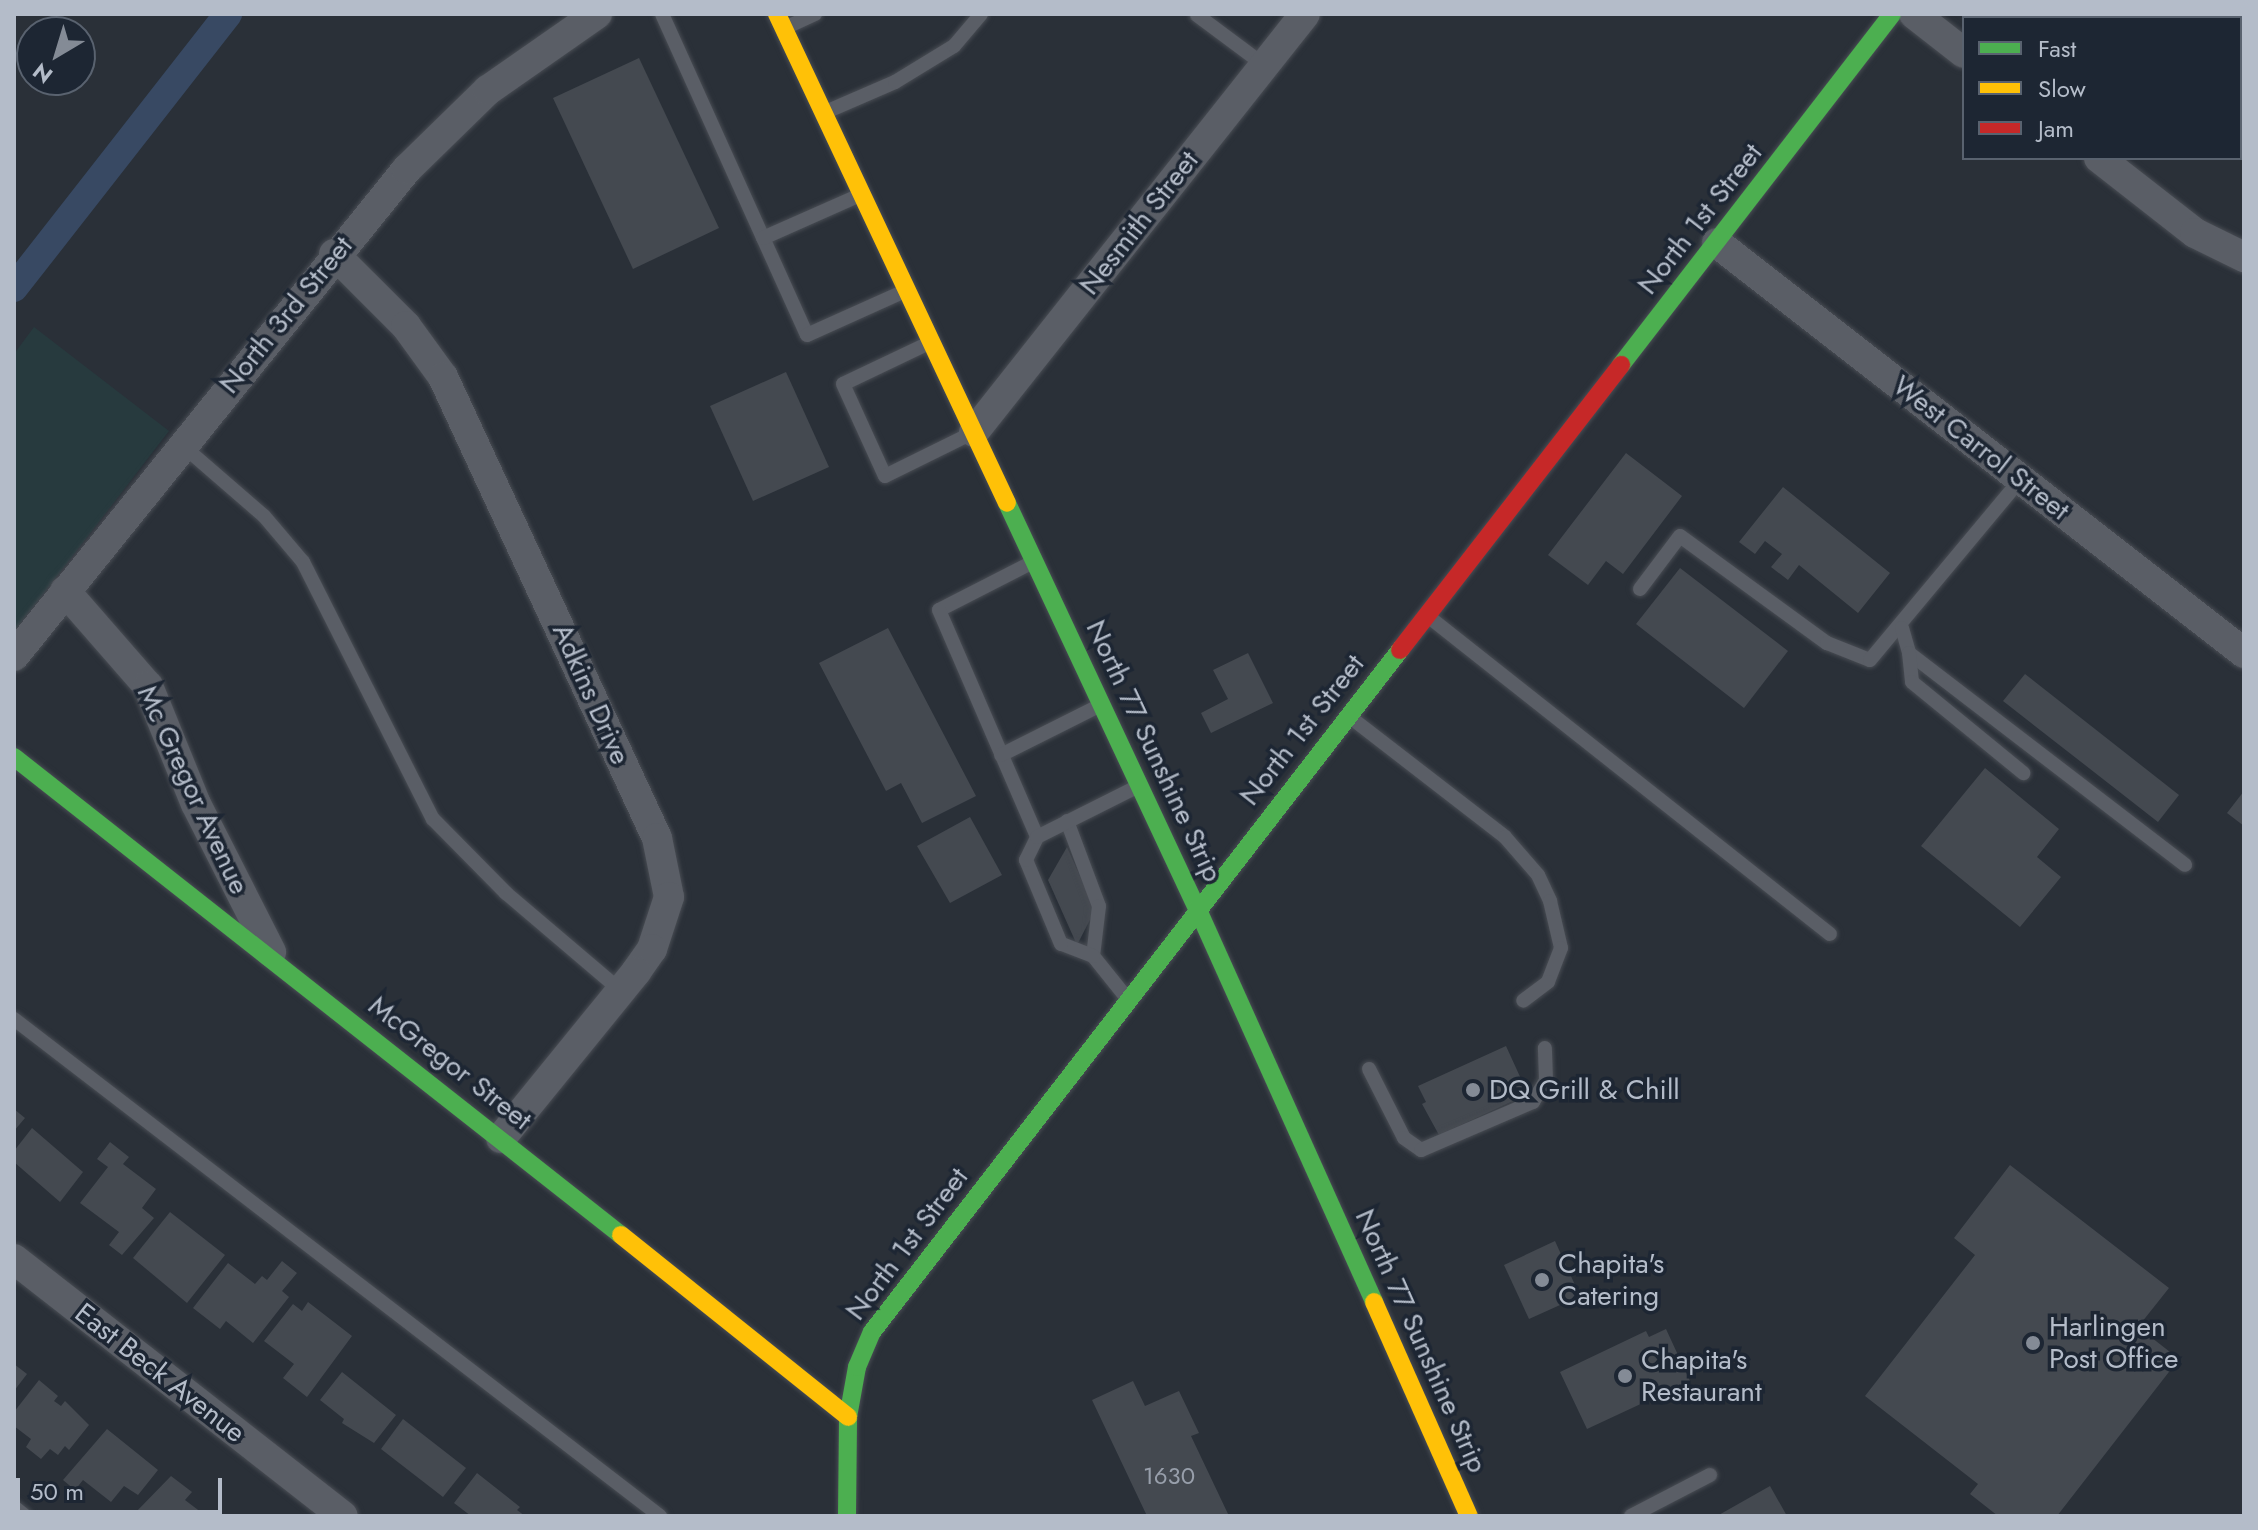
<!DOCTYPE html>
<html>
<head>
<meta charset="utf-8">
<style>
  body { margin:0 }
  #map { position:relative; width:2258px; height:1530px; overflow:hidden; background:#2a3038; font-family:Jost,sans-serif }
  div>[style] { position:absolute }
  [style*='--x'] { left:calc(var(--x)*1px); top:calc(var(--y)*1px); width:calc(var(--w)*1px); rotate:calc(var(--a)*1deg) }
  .green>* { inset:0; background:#273a3e }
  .canal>* { height:28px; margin:-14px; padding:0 14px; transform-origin:14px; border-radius:14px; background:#384963 }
  .building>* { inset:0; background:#444950 }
  .roads { filter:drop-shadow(0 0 2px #484c53) drop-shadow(0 0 2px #484c53) }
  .lane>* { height:14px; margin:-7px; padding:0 7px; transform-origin:7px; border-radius:7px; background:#5a5e66 }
  .street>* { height:30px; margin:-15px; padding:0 15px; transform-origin:15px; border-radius:15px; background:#5a5e66 }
  .fast>* { height:18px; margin:-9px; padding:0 9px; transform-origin:9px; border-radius:9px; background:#4caf50 }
  .slow>* { height:18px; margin:-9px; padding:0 9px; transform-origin:9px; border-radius:9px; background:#ffc107 }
  .jam>* { height:18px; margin:-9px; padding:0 9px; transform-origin:9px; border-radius:9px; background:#c62828 }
  .dots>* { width:22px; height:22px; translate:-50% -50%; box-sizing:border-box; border:4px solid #1d2633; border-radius:50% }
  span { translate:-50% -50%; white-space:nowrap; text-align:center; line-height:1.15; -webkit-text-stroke:7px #1d2633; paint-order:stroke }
  .number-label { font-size:24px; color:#989fab }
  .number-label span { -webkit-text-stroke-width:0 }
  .street-label { font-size:28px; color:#b4bcc9 }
  .poi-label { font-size:28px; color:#b4bcc9 }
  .left { translate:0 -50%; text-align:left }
  .frame { position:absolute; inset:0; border:16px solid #b4bcc9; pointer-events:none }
  .legend { position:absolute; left:1962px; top:16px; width:280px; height:144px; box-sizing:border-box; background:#1d2633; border:2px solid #59626f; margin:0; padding:10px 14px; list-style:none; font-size:24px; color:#b4bcc9 }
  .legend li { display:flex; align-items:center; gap:16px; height:40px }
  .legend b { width:40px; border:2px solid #59626f }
  .north { position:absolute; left:16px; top:16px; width:80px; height:80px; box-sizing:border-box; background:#1d2633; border:2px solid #59626f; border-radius:50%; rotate:218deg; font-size:22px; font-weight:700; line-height:32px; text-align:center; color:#b4bcc9 }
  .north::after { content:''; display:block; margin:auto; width:28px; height:36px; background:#848b96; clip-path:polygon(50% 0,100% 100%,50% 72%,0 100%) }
  .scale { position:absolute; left:16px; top:1478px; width:206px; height:36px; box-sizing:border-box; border:4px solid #b4bcc9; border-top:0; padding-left:10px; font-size:24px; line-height:28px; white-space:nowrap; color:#b4bcc9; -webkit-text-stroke:6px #1d2633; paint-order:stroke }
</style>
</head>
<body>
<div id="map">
  <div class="green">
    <div style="clip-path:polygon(34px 327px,169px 431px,14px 632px,14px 354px)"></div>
  </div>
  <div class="canal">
    <div style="--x:14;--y:288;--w:348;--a:-52"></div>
  </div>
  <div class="building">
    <div style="clip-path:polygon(639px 58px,719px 228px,633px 269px,553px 98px)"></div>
    <div style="clip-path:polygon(786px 372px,829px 467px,753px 501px,710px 406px)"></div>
    <div style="clip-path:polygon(1626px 453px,1682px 496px,1623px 574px,1606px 561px,1588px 585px,1548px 555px)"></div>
    <div style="clip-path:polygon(1783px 487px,1890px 573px,1858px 613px,1799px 565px,1788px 580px,1771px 567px,1782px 554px,1765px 541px,1755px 554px,1739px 542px)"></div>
    <div style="clip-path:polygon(1680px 568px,1788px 651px,1744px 708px,1636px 624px)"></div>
    <div style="clip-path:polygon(888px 628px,976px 796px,922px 823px,901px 783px,886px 791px,819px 663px)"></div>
    <div style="clip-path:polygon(1248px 653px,1273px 703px,1211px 733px,1201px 713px,1228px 699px,1213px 670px)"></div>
    <div style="clip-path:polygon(2025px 674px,2179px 795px,2158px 822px,2003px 701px)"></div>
    <div style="clip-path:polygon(1985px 768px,2059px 829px,2037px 857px,2061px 877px,2020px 927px,1921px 846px)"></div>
    <div style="clip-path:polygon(2244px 791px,2244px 826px,2227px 813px)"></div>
    <div style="clip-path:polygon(970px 817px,1002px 875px,950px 903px,917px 846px)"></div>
    <div style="clip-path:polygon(1067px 847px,1095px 910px,1077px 945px,1048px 880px)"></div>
    <div style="clip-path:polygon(1506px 1046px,1528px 1094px,1439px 1135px,1422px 1104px,1426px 1102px,1418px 1086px)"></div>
    <div style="clip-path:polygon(14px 1109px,25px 1118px,14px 1131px)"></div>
    <div style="clip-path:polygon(32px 1128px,83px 1172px,60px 1202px,14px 1162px,14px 1151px)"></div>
    <div style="clip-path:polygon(110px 1142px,129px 1157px,123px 1164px,156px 1189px,142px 1208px,154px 1218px,122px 1255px,109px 1245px,119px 1232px,80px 1203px,108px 1167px,97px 1159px)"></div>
    <div style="clip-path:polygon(2010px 1165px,2169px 1288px,2138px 1327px,2179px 1359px,2057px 1516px,1998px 1516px,1970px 1494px,1978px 1484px,1865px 1396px,1975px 1255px,1954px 1238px)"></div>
    <div style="clip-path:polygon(170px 1212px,225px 1255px,187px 1303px,133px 1258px)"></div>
    <div style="clip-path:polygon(1555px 1241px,1580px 1296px,1529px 1319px,1504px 1265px)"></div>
    <div style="clip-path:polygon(282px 1261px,297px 1273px,282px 1291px,289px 1297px,253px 1343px,226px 1321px,220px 1329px,193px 1308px,228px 1263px,255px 1284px,262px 1276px,267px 1280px)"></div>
    <div style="clip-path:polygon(308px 1302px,352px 1336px,307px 1397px,283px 1378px,294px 1364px,264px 1341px,293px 1304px,302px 1311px)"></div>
    <div style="clip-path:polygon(1666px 1329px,1690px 1381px,1587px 1429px,1560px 1372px,1646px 1331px,1649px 1337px)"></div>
    <div style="clip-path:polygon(14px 1364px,27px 1374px,14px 1391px)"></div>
    <div style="clip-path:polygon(342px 1372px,396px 1415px,374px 1443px,342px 1423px,344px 1419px,320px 1400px)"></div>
    <div style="clip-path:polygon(39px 1380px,58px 1396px,54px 1401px,61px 1406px,65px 1401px,89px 1425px,69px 1450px,65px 1446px,58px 1455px,50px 1449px,41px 1459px,26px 1447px,31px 1439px,14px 1426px,14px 1412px)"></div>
    <div style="clip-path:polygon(1133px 1381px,1145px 1406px,1179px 1391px,1199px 1433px,1191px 1436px,1229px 1516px,1147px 1516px,1092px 1400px)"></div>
    <div style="clip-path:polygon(403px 1419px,466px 1468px,443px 1497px,381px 1449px)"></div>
    <div style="clip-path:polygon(107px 1429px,158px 1470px,138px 1495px,124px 1486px,111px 1502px,83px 1480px,75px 1490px,63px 1480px)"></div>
    <div style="clip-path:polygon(477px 1473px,520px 1507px,517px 1510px,525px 1516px,471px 1516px,454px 1503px)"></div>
    <div style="clip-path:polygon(171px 1476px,192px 1492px,185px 1500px,206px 1516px,135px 1513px)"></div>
    <div style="clip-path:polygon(1770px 1486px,1787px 1516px,1717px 1516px)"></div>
  </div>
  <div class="roads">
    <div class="lane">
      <div style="--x:662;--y:14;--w:352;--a:65.7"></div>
      <div style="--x:807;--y:335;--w:107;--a:-24.2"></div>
      <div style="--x:1197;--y:15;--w:84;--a:36.7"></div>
      <div style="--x:787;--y:27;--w:31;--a:-25"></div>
      <div style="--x:828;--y:111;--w:73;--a:-23.4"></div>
      <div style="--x:895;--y:82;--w:69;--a:-31.4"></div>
      <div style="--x:954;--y:46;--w:42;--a:-49.8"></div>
      <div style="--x:763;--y:238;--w:104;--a:-23.9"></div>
      <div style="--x:929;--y:343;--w:95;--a:154.5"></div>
      <div style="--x:843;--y:384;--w:101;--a:65.5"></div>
      <div style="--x:885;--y:476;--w:95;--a:-26.3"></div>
      <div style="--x:182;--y:445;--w:108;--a:40.9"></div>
      <div style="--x:264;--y:516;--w:60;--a:49.7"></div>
      <div style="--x:303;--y:562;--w:288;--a:63.2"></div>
      <div style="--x:433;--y:819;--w:104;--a:45.4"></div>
      <div style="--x:506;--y:893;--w:151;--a:40.4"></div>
      <div style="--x:1029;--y:564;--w:101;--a:152.9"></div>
      <div style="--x:939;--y:610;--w:247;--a:66.6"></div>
      <div style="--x:1640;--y:589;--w:66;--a:-53"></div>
      <div style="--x:1680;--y:536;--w:182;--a:36.1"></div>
      <div style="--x:1827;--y:643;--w:46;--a:21.6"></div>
      <div style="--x:1870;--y:660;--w:236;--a:-50.2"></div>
      <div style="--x:1429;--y:617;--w:511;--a:38.33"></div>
      <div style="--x:1902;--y:628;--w:26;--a:74"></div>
      <div style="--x:1909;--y:653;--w:348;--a:37.5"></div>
      <div style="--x:1909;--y:653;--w:29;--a:84"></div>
      <div style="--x:1912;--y:682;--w:144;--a:39.3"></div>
      <div style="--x:1350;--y:717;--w:196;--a:37.7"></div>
      <div style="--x:1505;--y:837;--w:50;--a:49"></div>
      <div style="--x:1538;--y:875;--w:29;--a:65"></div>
      <div style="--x:1550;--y:901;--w:48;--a:76.8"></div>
      <div style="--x:1561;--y:948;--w:36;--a:111"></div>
      <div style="--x:1548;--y:982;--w:31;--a:143"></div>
      <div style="--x:1001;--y:755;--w:107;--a:-26.6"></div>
      <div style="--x:1067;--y:821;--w:91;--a:69.4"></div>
      <div style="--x:1099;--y:906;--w:50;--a:96.8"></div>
      <div style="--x:1126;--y:997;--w:53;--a:-128.8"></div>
      <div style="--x:1093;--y:956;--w:34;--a:-159"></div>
      <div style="--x:1061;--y:944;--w:91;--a:-112.6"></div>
      <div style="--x:1026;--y:860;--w:25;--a:-64"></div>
      <div style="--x:1037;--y:837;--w:112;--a:-26.6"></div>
      <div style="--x:14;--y:1019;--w:815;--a:37.57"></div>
      <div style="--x:1369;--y:1069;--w:77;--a:63.1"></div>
      <div style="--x:1404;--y:1138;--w:21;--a:35"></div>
      <div style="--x:1421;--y:1150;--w:122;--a:-23.2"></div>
      <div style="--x:1533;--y:1102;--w:26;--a:-59"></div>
      <div style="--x:1546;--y:1080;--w:32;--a:-92"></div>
      <div style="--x:14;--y:1507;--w:14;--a:39"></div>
      <div style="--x:1631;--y:1516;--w:89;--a:-27.4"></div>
    </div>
    <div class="street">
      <div style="--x:1914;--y:14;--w:63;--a:38"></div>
      <div style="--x:2099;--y:158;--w:122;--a:38"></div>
      <div style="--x:2195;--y:233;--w:55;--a:26.1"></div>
      <div style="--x:1717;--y:243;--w:668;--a:37.88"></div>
      <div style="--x:334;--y:254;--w:102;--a:45"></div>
      <div style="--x:406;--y:326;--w:63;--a:54"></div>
      <div style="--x:443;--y:377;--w:508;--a:65.1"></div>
      <div style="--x:657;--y:838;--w:60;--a:78.5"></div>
      <div style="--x:669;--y:897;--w:55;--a:108.1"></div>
      <div style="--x:652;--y:949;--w:28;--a:125"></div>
      <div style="--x:636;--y:972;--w:214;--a:129.1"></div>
      <div style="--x:974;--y:432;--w:533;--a:-51.63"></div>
      <div style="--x:65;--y:591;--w:126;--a:48.9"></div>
      <div style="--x:148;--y:686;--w:127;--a:67.9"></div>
      <div style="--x:196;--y:804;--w:166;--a:63.1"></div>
      <div style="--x:14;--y:656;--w:626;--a:-51.1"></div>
      <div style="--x:407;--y:169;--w:113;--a:-44.3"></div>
      <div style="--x:488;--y:90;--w:133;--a:-34.9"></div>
      <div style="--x:14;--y:1259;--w:417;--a:38"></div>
    </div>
    <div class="fast">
      <div style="--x:1621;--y:365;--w:443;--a:-52.3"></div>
      <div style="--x:1007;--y:503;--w:450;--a:64.9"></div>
      <div style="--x:1198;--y:910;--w:430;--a:65.8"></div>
      <div style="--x:14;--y:757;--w:773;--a:38.22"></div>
      <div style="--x:847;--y:1516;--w:99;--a:-89.4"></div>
      <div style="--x:848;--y:1417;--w:51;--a:-79.8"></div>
      <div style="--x:857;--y:1367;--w:38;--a:-67"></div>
      <div style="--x:872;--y:1332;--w:863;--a:-52.25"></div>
    </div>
    <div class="slow">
      <div style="--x:777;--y:14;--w:540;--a:64.81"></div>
      <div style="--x:621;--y:1235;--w:291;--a:38.7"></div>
      <div style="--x:1374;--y:1302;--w:234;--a:66.1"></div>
    </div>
    <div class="jam">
      <div style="--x:1400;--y:650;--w:361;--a:-52.2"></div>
    </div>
  </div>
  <div class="dots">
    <div style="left:1473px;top:1090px;background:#848b96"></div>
    <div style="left:1542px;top:1280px;background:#848b96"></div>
    <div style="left:2033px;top:1343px;background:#848b96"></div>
    <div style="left:1625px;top:1376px;background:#848b96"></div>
  </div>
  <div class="number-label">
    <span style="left:1169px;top:1476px">1630</span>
  </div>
  <div class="street-label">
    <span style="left:1700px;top:219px;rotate:-52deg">North 1st Street</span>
    <span style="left:1139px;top:223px;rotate:-52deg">Nesmith Street</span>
    <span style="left:286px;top:315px;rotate:-51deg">North 3rd Street</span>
    <span style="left:1981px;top:448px;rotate:38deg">West Carrol Street</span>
    <span style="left:591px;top:694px;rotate:66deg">Adkins Drive</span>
    <span style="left:1302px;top:730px;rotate:-52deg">North 1st Street</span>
    <span style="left:1154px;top:751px;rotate:65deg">North 77 Sunshine Strip</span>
    <span style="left:193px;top:790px;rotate:65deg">Mc Gregor Avenue</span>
    <span style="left:450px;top:1063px;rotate:38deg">McGregor Street</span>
    <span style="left:907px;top:1244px;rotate:-53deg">North 1st Street</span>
    <span style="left:1421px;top:1341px;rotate:66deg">North 77 Sunshine Strip</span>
    <span style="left:160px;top:1373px;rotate:38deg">East Beck Avenue</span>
  </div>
  <div class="poi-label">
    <span class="left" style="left:1489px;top:1090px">DQ Grill &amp; Chill</span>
    <span class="left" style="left:1558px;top:1280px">Chapita's<br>Catering</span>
    <span class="left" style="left:2049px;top:1343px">Harlingen<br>Post Office</span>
    <span class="left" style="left:1641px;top:1376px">Chapita's<br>Restaurant</span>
  </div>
  <div class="frame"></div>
  <ul class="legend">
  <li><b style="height:10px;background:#4caf50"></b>Fast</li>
  <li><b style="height:10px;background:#ffc107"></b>Slow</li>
  <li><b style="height:10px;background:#c62828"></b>Jam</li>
  </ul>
  <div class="north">N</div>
  <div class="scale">50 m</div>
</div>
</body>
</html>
